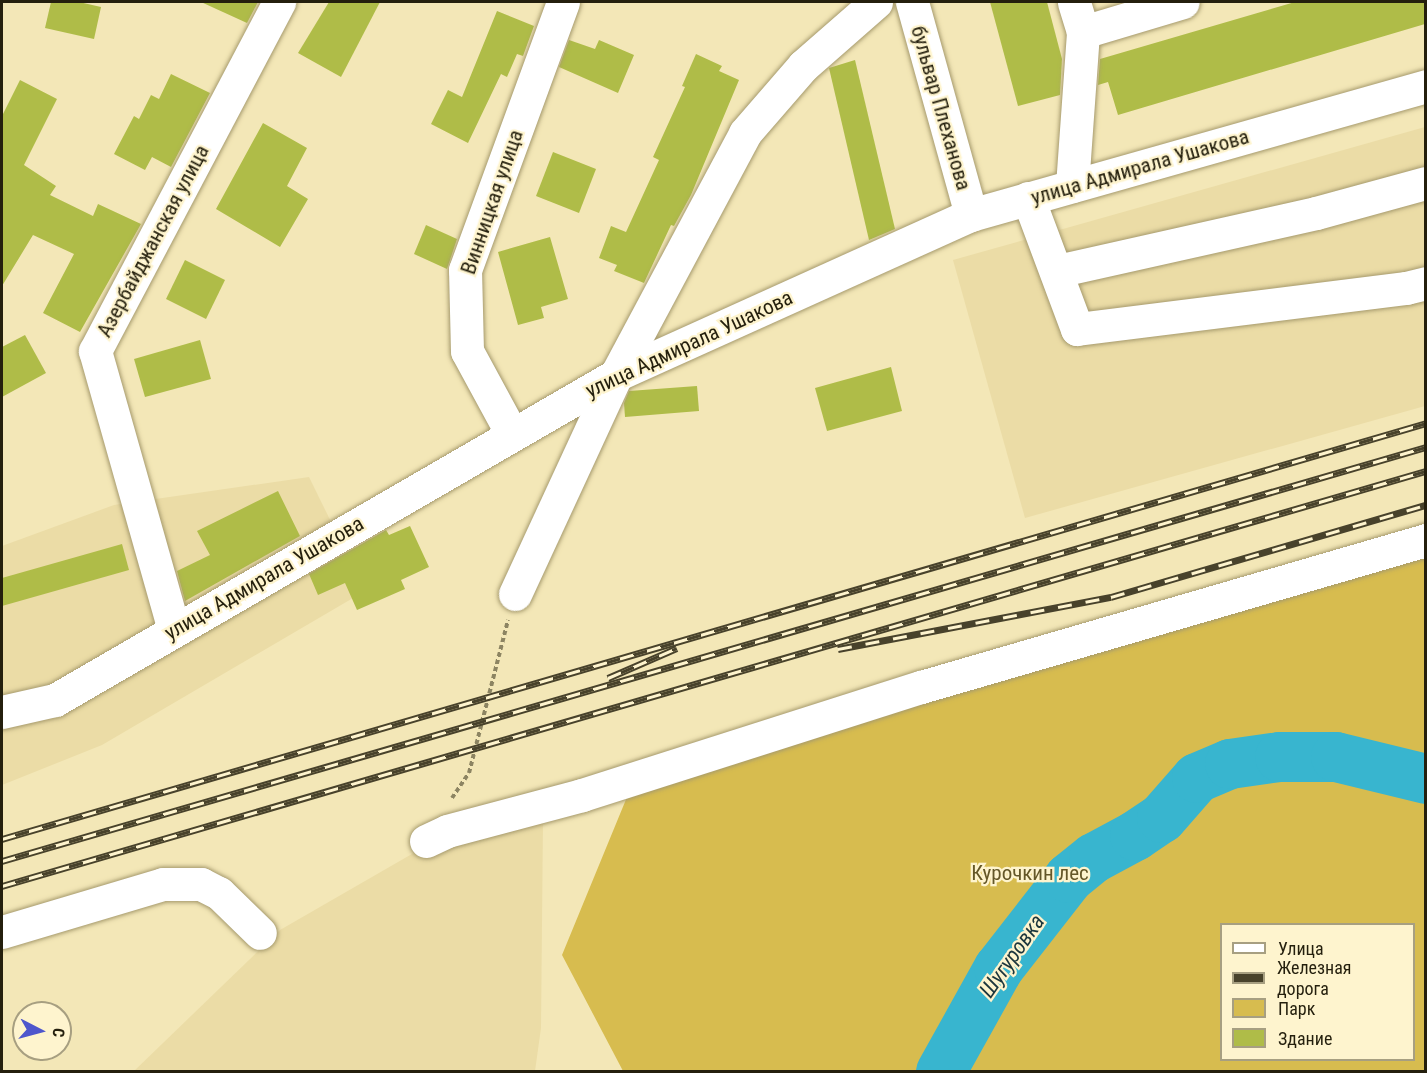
<!DOCTYPE html>
<html>
<head>
<meta charset="utf-8">
<style>
  body { margin:0 }
  #map { position:relative; width:1427px; height:1073px; overflow:hidden; background:#f3e7b7; font-family:"Roboto Condensed",sans-serif }
  div>[style] { position:absolute }
  [style*='--x'] { left:calc(var(--x)*1px); top:calc(var(--y)*1px); width:calc(var(--w)*1px); rotate:calc(var(--a)*1deg) }
  .built>* { inset:0; background:#ebdca6 }
  .green>* { inset:0; background:#d7bc4f }
  .river>* { height:50px; margin:-25px; padding:0 25px; transform-origin:25px; border-radius:25px; background:#38b5cf }
  .building>* { inset:0; background:#afbc48 }
  .path>* { height:4px; margin-top:-2px; transform-origin:0; background:repeating-linear-gradient(90deg,#8c8462 0 4.5px,transparent 0 7.5px) }
  .roads { filter:drop-shadow(0 0 2px #a69a6d) drop-shadow(0 0 2px #a69a6d) }
  .minor>* { height:33px; margin:-16.5px; padding:0 16.5px; transform-origin:16.5px; border-radius:16.5px; background:#fff }
  .rail>* { height:7px; margin-top:-3.5px; transform-origin:0; background:repeating-linear-gradient(90deg,#fef4ce 0 14px,#48422b 0 28px); box-sizing:border-box; border-block:2px solid #48422b }
  span { translate:-50% -50%; white-space:nowrap; text-align:center; line-height:1.15; -webkit-text-stroke:4.5px #fef4ce; paint-order:stroke }
  .street-label { font-size:21px; color:#241f0d }
  .park-label { font-size:21px; color:#645728 }
  .water-label { font-size:22px; color:#1c363d; font-style:italic }
  .frame { position:absolute; inset:0; border:3px solid #241f0d; pointer-events:none }
  .legend { position:absolute; left:1220px; top:923px; width:195px; height:138px; box-sizing:border-box; background:#fef4ce; border:2px solid #a79f81; margin:0; padding:8px 10px; list-style:none; font-size:18px; color:#241f0d }
  .legend li { display:flex; align-items:center; gap:12px; height:30px }
  .legend b { width:30px; border:2px solid #a79f81 }
  .north { position:absolute; left:12px; top:1001px; width:60px; height:60px; box-sizing:border-box; background:#fef4ce; border:2px solid #a79f81; border-radius:50%; rotate:96deg; font-size:16px; font-weight:700; line-height:24px; text-align:center; color:#241f0d }
  .north::after { content:''; display:block; margin:auto; width:21px; height:27px; background:#4e56cc; clip-path:polygon(50% 0,100% 100%,50% 72%,0 100%) }
</style>
</head>
<body>
<div id="map">
  <div class="built">
    <div style="clip-path:polygon(1425px 127px,1425px 406px,1025px 518px,953px 260px)"></div>
    <div style="clip-path:polygon(309px 477px,365px 591px,102px 745px,2px 785px,2px 546px,114px 505px)"></div>
    <div style="clip-path:polygon(543px 819px,541px 1028px,535px 1071px,133px 1072px,280px 930px,431px 843px)"></div>
  </div>
  <div class="green">
    <div style="clip-path:polygon(evenodd,1425px 555px,1425px 1071px,623px 1071px,562px 955px,634px 780px,1425px 555px,1222px 924px,1414px 924px,1414px 1060px,1222px 1060px,1222px 924px)"></div>
  </div>
  <div class="river">
    <div style="--x:941;--y:1072;--w:119;--a:-60.9"></div>
    <div style="--x:999;--y:968;--w:114;--a:-52.1"></div>
    <div style="--x:1069;--y:878;--w:32;--a:-39"></div>
    <div style="--x:1094;--y:858;--w:47;--a:-28.2"></div>
    <div style="--x:1135;--y:836;--w:32;--a:-34"></div>
    <div style="--x:1162;--y:818;--w:53;--a:-48.8"></div>
    <div style="--x:1197;--y:778;--w:36;--a:-23"></div>
    <div style="--x:1230;--y:764;--w:50;--a:-8"></div>
    <div style="--x:1280;--y:757;--w:56;--a:0"></div>
    <div style="--x:1336;--y:757;--w:93;--a:13.7"></div>
  </div>
  <div class="building">
    <div style="clip-path:polygon(51px 2px,79px 2px,101px 7px,94px 39px,45px 28px)"></div>
    <div style="clip-path:polygon(201px 2px,258px 2px,247px 23px)"></div>
    <div style="clip-path:polygon(329px 2px,380px 2px,341px 77px,298px 53px)"></div>
    <div style="clip-path:polygon(990px 2px,1047px 2px,1062px 59px,1060px 95px,1018px 106px)"></div>
    <div style="clip-path:polygon(1295px 2px,1425px 2px,1425px 24px,1118px 115px,1108px 82px,1098px 85px,1100px 59px)"></div>
    <div style="clip-path:polygon(497px 11px,534px 26px,523px 56px,517px 54px,507px 77px,501px 74px,468px 143px,431px 124px,448px 90px,462px 97px)"></div>
    <div style="clip-path:polygon(569px 40px,595px 49px,599px 40px,634px 55px,618px 93px,559px 67px)"></div>
    <div style="clip-path:polygon(696px 54px,722px 66px,719px 71px,739px 80px,691px 195px,674px 226px,671px 225px,644px 283px,614px 271px,617px 265px,599px 258px,611px 226px,626px 232px,659px 160px,653px 157px,685px 87px,682px 86px)"></div>
    <div style="clip-path:polygon(855px 60px,895px 229px,869px 240px,829px 68px)"></div>
    <div style="clip-path:polygon(171px 74px,210px 93px,171px 167px,152px 157px,145px 170px,114px 154px,134px 116px,139px 119px,151px 95px,159px 99px)"></div>
    <div style="clip-path:polygon(20px 80px,57px 99px,24px 165px,56px 186px,50px 195px,93px 216px,98px 204px,141px 224px,80px 332px,43px 313px,74px 254px,33px 235px,2px 286px,2px 116px)"></div>
    <div style="clip-path:polygon(263px 123px,307px 148px,287px 186px,308px 199px,280px 247px,216px 209px)"></div>
    <div style="clip-path:polygon(553px 152px,596px 169px,579px 213px,536px 196px)"></div>
    <div style="clip-path:polygon(426px 225px,457px 239px,447px 269px,414px 254px)"></div>
    <div style="clip-path:polygon(550px 237px,568px 299px,541px 307px,544px 318px,518px 325px,498px 252px)"></div>
    <div style="clip-path:polygon(185px 260px,225px 280px,206px 319px,166px 299px)"></div>
    <div style="clip-path:polygon(25px 335px,46px 373px,2px 397px,2px 347px)"></div>
    <div style="clip-path:polygon(200px 340px,211px 379px,145px 397px,134px 359px)"></div>
    <div style="clip-path:polygon(891px 367px,902px 411px,827px 431px,815px 388px)"></div>
    <div style="clip-path:polygon(697px 386px,699px 411px,625px 417px,624px 403px,629px 391px)"></div>
    <div style="clip-path:polygon(278px 491px,300px 536px,185px 601px,177px 571px,210px 555px,197px 531px)"></div>
    <div style="clip-path:polygon(410px 526px,429px 567px,401px 580px,405px 589px,357px 610px,345px 583px,318px 595px,309px 574px,386px 530px,389px 535px)"></div>
    <div style="clip-path:polygon(122px 544px,129px 570px,2px 606px,2px 578px)"></div>
  </div>
  <div class="path">
    <div style="--x:452;--y:798;--w:30;--a:-56"></div>
    <div style="--x:469;--y:773;--w:158;--a:-75.7"></div>
  </div>
  <div class="roads">
    <div class="minor">
      <div style="--x:912;--y:2;--w:221;--a:74.5"></div>
      <div style="--x:1083;--y:32;--w:104;--a:-16.7"></div>
      <div style="--x:1072;--y:186;--w:154;--a:-85.9"></div>
      <div style="--x:1083;--y:32;--w:31;--a:-107"></div>
      <div style="--x:1028;--y:198;--w:140;--a:69.5"></div>
      <div style="--x:1077;--y:329;--w:332;--a:-7.1"></div>
      <div style="--x:1406;--y:288;--w:21;--a:-14"></div>
      <div style="--x:1057;--y:271;--w:265;--a:-12.6"></div>
      <div style="--x:1316;--y:213;--w:114;--a:-15.3"></div>
      <div style="--x:512;--y:434;--w:94;--a:-118.5"></div>
      <div style="--x:467;--y:351;--w:81;--a:-91.4"></div>
      <div style="--x:465;--y:270;--w:285;--a:-69.9"></div>
      <div style="--x:515;--y:594;--w:241;--a:-65.2"></div>
      <div style="--x:616;--y:375;--w:274;--a:-61.9"></div>
      <div style="--x:745;--y:133;--w:89;--a:-49.1"></div>
      <div style="--x:803;--y:66;--w:97;--a:-41.2"></div>
      <div style="--x:174;--y:630;--w:290;--a:-105.8"></div>
      <div style="--x:95;--y:351;--w:395;--a:-62.2"></div>
      <div style="--x:2;--y:712;--w:54;--a:-12.8"></div>
      <div style="--x:55;--y:700;--w:648;--a:-30.08"></div>
      <div style="--x:616;--y:375;--w:389;--a:-24.3"></div>
      <div style="--x:971;--y:215;--w:473;--a:-15.8"></div>
      <div style="--x:426;--y:841;--w:23;--a:-25"></div>
      <div style="--x:447;--y:831;--w:140;--a:-14.9"></div>
      <div style="--x:582;--y:795;--w:356;--a:-17.7"></div>
      <div style="--x:921;--y:687;--w:526;--a:-16.23"></div>
      <div style="--x:2;--y:932;--w:168;--a:-16.6"></div>
      <div style="--x:163;--y:884;--w:38;--a:0"></div>
      <div style="--x:201;--y:884;--w:20;--a:27"></div>
      <div style="--x:219;--y:893;--w:57;--a:44.3"></div>
    </div>
  </div>
  <div class="rail">
    <div style="--x:838;--y:649;--w:278;--a:-10.8"></div>
    <div style="--x:1111;--y:597;--w:328;--a:-16.3"></div>
    <div style="--x:608;--y:678;--w:75;--a:-23.5"></div>
    <div style="--x:2;--y:839;--w:1484;--a:-16.28"></div>
    <div style="--x:2;--y:861;--w:1483;--a:-16.21"></div>
    <div style="--x:2;--y:886;--w:1483;--a:-16.25"></div>
  </div>
  <div class="street-label">
    <span style="left:941px;top:108px;rotate:74deg">бульвар Плеханова</span>
    <span style="left:1140px;top:167px;rotate:-16deg">улица Адмирала Ушакова</span>
    <span style="left:492px;top:202px;rotate:-71deg">Винницкая улица</span>
    <span style="left:153px;top:241px;rotate:-62deg">Азербайджанская улица</span>
    <span style="left:689px;top:344px;rotate:-25deg">улица Адмирала Ушакова</span>
    <span style="left:264px;top:578px;rotate:-30deg">улица Адмирала Ушакова</span>
  </div>
  <div class="park-label">
    <span style="left:1030px;top:873px">Курочкин лес</span>
  </div>
  <div class="water-label">
    <span style="left:1012px;top:956px;rotate:-55deg">Шугуровка</span>
  </div>
  <div class="frame"></div>
  <ul class="legend">
  <li><b style="height:8px;background:#fff"></b>Улица</li>
  <li><b style="height:8px;background:#48422b"></b>Железная дорога</li>
  <li><b style="height:16px;background:#d7bc4f"></b>Парк</li>
  <li><b style="height:16px;background:#afbc48"></b>Здание</li>
  </ul>
  <div class="north">С</div>
</div>
</body>
</html>
